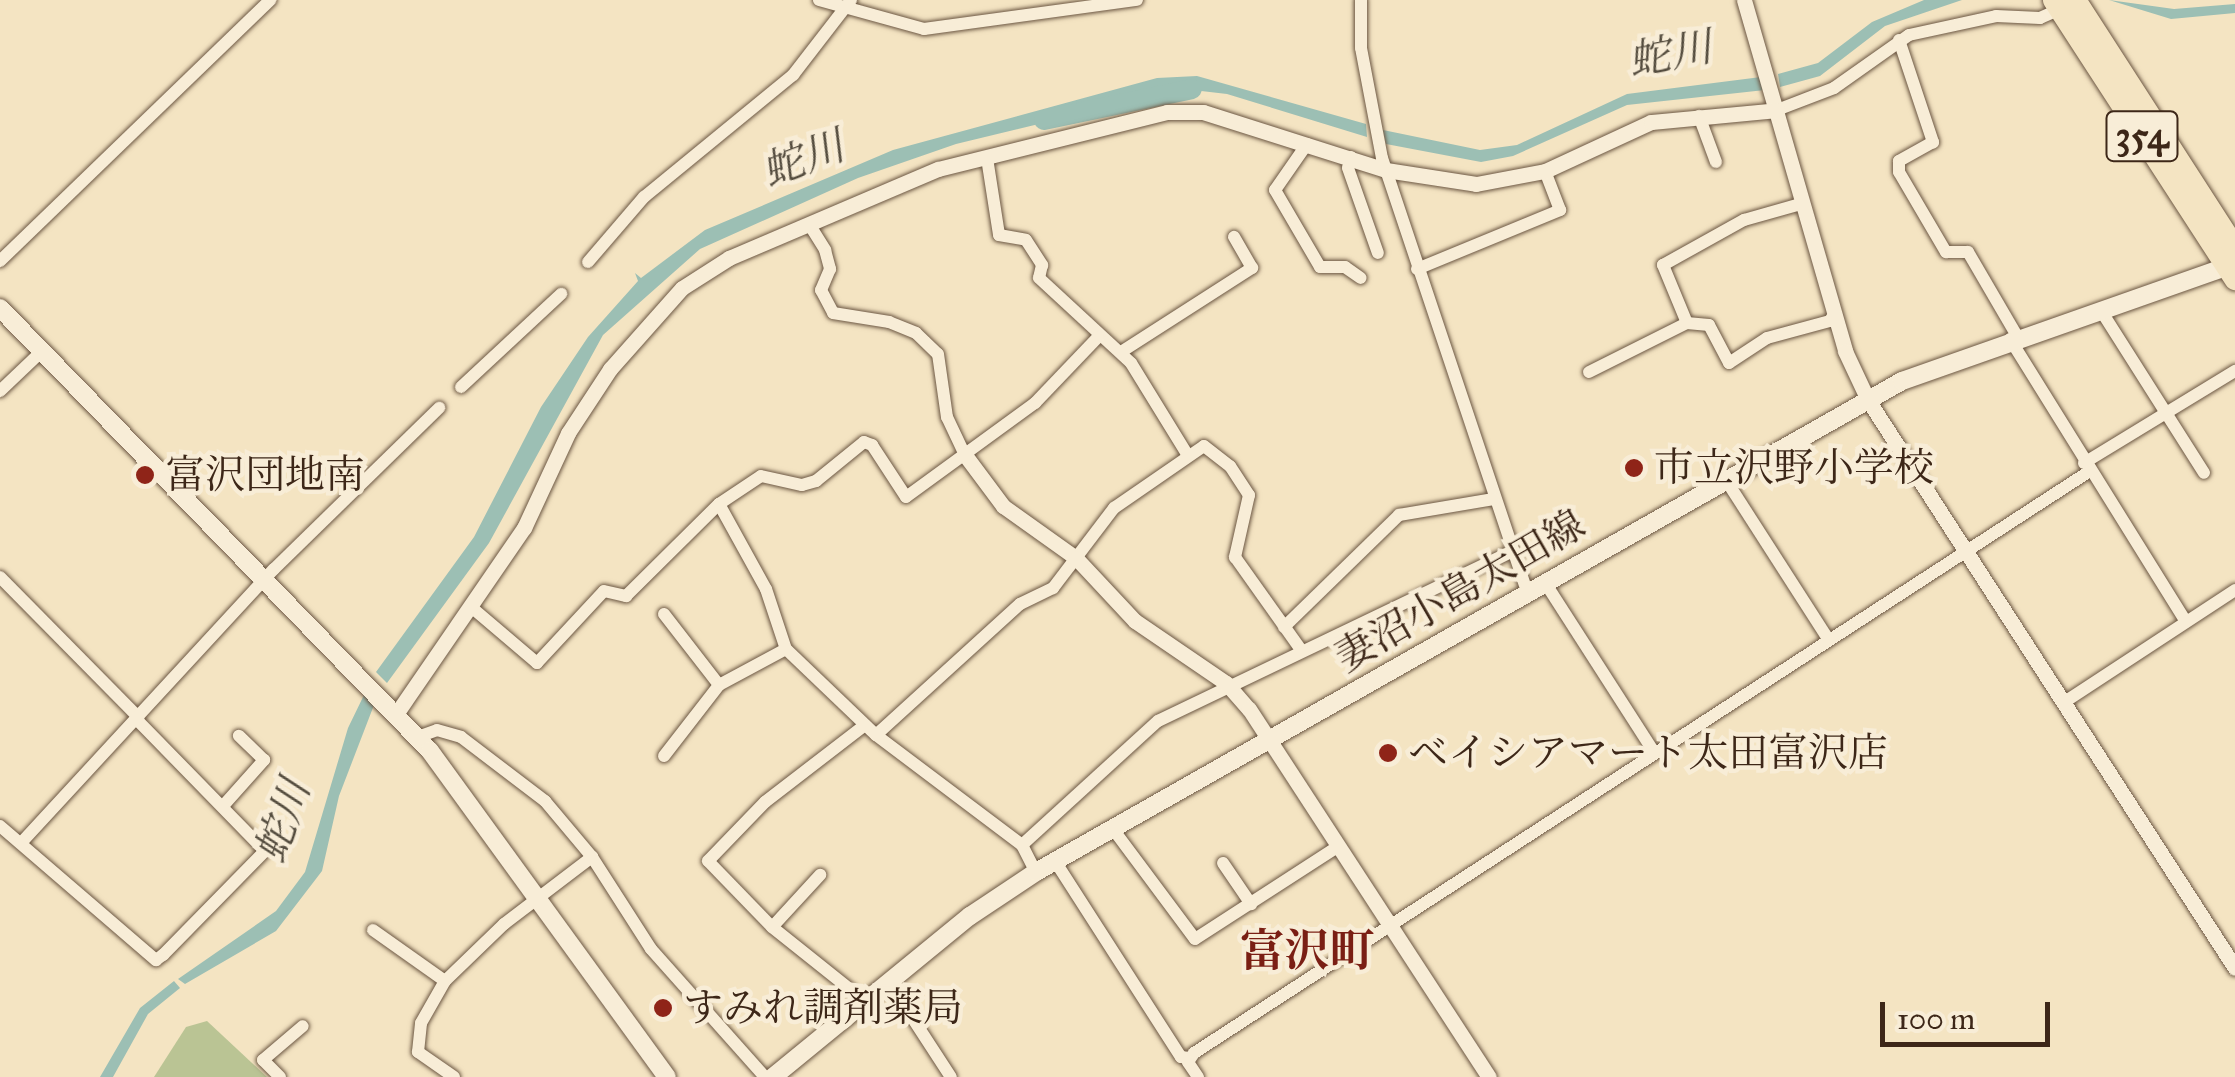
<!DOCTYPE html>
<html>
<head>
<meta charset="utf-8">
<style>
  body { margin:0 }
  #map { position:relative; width:2235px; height:1077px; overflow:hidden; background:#f4e4c2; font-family:"IM FELL Great Primer","Noto Serif JP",serif }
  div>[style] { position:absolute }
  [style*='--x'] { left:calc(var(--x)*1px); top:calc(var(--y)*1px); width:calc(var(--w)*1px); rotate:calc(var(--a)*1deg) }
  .green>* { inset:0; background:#bac494 }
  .water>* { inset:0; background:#9cbfb4 }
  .river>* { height:20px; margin:-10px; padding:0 10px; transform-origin:10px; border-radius:10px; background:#9cbfb4 }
  .roads { filter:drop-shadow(0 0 2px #6b5642) drop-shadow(0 0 2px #6b5642) }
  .minor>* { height:12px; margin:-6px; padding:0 6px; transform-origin:6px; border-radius:6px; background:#f8edd7 }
  .tertiary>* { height:15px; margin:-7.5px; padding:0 7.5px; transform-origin:7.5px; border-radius:7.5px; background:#f8edd7 }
  .secondary>* { height:18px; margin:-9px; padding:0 9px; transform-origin:9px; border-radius:9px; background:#f8edd7 }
  .trunk>* { height:22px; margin:-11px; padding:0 11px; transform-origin:11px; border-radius:11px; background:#f4e4c2 }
  .dots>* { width:28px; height:28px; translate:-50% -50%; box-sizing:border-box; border:5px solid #f8edd7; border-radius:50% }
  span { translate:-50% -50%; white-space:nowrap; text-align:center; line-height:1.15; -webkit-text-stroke:9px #f8edd7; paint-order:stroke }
  .shield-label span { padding:2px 8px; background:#f8edd7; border:2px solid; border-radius:8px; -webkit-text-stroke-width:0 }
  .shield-label { font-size:38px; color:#3d2718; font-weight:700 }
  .poi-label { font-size:40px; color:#3d2718 }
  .left { translate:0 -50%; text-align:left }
  .street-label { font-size:40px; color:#3d2718 }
  .water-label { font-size:42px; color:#554d3f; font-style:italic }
  .quarter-label { font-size:45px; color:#7a1f14; font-weight:700 }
  .scale { position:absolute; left:1880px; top:1002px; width:170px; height:45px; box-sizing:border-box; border:5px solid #3d2718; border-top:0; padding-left:12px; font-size:30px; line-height:35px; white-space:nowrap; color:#3d2718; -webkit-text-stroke:8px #f8edd7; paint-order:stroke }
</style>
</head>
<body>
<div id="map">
  <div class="green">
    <div style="clip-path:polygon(207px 1021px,267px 1077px,154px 1077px,186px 1027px)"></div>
  </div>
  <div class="water">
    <div style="clip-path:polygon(1924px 0,1962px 0,1885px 26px,1820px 76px,1780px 87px,1778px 74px,1818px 63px,1872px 22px)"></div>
    <div style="clip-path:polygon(2109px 0,2174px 9px,2235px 4px,2235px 13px,2171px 19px)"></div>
    <div style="clip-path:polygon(1197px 76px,1366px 124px,1367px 137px,1227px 94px,1184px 89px,956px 144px,858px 178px,700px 249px,603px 335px,489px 543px,387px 683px,376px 672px,474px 537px,541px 407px,588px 337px,638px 281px,635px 273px,641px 278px,705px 230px,893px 150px,1157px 78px)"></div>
    <div style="clip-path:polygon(1761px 77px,1765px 90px,1627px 105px,1513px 156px,1481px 162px,1386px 144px,1383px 130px,1480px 150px,1517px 145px,1627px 94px)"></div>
    <div style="clip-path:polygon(364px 695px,374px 705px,339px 796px,322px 871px,276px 931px,185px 984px,178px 979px,276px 911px,305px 872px,348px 728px)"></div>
    <div style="clip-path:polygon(174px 981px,180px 988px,148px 1014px,113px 1077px,100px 1077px,140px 1008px)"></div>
  </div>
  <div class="river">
    <div style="--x:1044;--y:120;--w:151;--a:-11.8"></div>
  </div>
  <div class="roads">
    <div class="minor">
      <div style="--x:819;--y:0;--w:109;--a:15.4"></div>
      <div style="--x:924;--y:29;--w:215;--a:-7.8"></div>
      <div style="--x:1361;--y:0;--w:48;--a:90"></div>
      <div style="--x:1361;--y:48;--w:112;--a:79.2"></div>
      <div style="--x:1382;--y:158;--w:460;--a:71.5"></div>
      <div style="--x:1899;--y:40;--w:108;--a:71.6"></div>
      <div style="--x:1933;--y:142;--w:39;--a:151"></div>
      <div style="--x:1899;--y:161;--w:11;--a:90"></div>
      <div style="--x:1899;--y:172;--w:93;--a:59.6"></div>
      <div style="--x:1946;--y:252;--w:22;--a:0"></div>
      <div style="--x:1968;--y:252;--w:97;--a:59.7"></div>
      <div style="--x:1777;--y:110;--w:61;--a:-21.1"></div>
      <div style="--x:1834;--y:88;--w:92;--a:-35.2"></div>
      <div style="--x:1909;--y:35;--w:89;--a:-12.3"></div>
      <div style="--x:1996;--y:16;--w:44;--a:2.6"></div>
      <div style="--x:2040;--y:18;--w:22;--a:-24"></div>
      <div style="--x:1699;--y:116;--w:49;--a:69.7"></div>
      <div style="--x:1307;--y:144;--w:56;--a:124.8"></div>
      <div style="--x:1275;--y:190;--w:89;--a:59.7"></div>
      <div style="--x:1320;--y:267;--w:25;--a:0"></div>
      <div style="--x:1345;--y:267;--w:19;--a:35"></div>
      <div style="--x:1351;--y:157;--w:11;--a:105"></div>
      <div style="--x:1348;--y:168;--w:90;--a:70.6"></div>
      <div style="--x:987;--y:158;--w:78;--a:81.1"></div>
      <div style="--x:999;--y:235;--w:27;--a:10"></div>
      <div style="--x:1026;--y:240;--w:30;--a:57"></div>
      <div style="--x:1042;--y:265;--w:13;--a:103"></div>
      <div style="--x:1039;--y:278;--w:125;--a:42.7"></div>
      <div style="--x:1131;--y:363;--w:107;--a:58.4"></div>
      <div style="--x:809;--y:224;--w:31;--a:58"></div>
      <div style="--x:825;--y:250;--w:20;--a:75"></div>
      <div style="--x:830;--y:269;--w:23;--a:113"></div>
      <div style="--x:821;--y:290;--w:26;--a:62"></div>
      <div style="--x:833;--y:313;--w:57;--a:9.1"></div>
      <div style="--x:889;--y:322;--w:29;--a:22"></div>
      <div style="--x:916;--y:333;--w:30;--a:44"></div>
      <div style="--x:938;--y:354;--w:64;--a:81.9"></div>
      <div style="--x:947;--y:417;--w:42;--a:64.7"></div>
      <div style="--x:0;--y:261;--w:376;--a:-44"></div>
      <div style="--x:588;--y:262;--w:86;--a:-49.3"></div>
      <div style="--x:644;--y:197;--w:193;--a:-39.3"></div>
      <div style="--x:793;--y:75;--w:95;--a:-52.3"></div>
      <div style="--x:1417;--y:269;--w:155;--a:-22.4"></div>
      <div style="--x:1560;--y:210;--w:42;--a:-111"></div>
      <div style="--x:2100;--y:309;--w:194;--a:57.6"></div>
      <div style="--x:1687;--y:323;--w:63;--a:-112.5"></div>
      <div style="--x:1663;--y:265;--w:93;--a:-29.1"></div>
      <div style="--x:1744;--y:220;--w:62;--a:-15.8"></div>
      <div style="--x:2010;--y:339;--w:333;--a:58.1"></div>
      <div style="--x:1121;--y:352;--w:156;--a:-32.7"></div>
      <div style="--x:1252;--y:268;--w:36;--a:-120"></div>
      <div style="--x:1589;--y:372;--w:110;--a:-26.6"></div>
      <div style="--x:1687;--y:323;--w:22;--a:5"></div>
      <div style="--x:1709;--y:325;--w:43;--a:62.2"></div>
      <div style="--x:1729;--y:363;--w:45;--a:-33.3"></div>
      <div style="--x:1767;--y:338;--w:65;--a:-15.1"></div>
      <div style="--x:1830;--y:321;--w:8;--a:-60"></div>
      <div style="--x:461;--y:387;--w:137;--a:-42.9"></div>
      <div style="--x:0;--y:391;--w:58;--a:-43.6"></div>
      <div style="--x:2084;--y:463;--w:177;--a:-31.4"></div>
      <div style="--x:1726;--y:480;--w:189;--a:57.3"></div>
      <div style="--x:719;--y:504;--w:97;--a:61.1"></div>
      <div style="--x:766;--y:589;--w:63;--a:71.6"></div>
      <div style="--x:786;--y:649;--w:124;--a:43.7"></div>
      <div style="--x:876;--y:735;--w:183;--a:37"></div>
      <div style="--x:1022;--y:845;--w:30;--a:63"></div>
      <div style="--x:0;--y:577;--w:197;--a:45.4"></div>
      <div style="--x:1546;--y:584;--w:200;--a:57.3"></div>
      <div style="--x:470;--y:606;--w:88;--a:40.4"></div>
      <div style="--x:537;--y:663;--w:98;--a:-47.1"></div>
      <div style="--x:604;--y:591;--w:23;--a:13"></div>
      <div style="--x:626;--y:596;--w:131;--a:-44.7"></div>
      <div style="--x:719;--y:504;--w:50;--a:-33.7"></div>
      <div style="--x:761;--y:476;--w:42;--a:12.4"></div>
      <div style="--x:802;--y:485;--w:15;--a:-16"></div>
      <div style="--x:816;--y:481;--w:62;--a:-39.1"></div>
      <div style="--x:864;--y:442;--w:9;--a:21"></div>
      <div style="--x:872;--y:445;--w:62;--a:56.8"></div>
      <div style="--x:906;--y:497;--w:160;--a:-36.1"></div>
      <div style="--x:1035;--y:403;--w:91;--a:-46.3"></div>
      <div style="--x:664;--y:614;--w:90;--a:52.2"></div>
      <div style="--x:1284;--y:627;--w:161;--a:-44.2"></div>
      <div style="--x:1399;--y:515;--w:96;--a:-9.6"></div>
      <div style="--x:2063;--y:703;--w:206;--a:-33.3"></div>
      <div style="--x:865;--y:725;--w:126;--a:142.4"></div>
      <div style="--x:765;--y:802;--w:82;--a:134"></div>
      <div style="--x:708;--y:861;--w:92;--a:45.9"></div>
      <div style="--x:772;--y:927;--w:120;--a:38.6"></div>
      <div style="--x:876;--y:735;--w:195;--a:-42.3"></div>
      <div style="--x:1020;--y:604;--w:37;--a:-26"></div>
      <div style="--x:1053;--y:588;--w:101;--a:-52.7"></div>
      <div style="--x:1114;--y:508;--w:109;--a:-34.6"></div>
      <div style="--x:1204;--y:446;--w:33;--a:38"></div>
      <div style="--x:1230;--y:466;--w:35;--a:57"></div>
      <div style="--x:1249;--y:495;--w:64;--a:102.7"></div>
      <div style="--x:1235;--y:557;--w:114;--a:54.6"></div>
      <div style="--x:418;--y:737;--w:20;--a:-20"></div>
      <div style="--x:437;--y:730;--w:25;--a:16"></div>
      <div style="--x:461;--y:737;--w:106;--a:37.3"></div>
      <div style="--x:545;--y:801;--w:73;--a:50"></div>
      <div style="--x:592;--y:857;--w:109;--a:57.3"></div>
      <div style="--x:651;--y:949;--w:171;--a:48.3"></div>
      <div style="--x:664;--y:756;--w:90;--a:-52.2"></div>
      <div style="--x:719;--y:685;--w:76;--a:-28.2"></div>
      <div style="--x:223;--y:806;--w:62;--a:-48.3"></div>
      <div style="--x:264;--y:760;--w:35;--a:-136"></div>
      <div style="--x:0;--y:826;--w:206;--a:40.7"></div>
      <div style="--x:156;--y:960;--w:9;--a:-36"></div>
      <div style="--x:163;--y:955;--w:146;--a:-45.6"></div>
      <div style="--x:265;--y:851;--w:185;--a:-134.3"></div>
      <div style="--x:1113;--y:829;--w:137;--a:53.3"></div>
      <div style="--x:1195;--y:939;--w:171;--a:-32.9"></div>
      <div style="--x:21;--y:843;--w:373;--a:-47.3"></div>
      <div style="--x:274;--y:569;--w:231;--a:-44.3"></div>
      <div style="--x:1022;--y:845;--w:184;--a:-42.4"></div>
      <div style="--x:1158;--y:721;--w:394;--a:-25.6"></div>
      <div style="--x:1055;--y:861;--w:233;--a:57.3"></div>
      <div style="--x:1181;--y:1057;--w:8;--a:7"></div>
      <div style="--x:1223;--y:863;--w:50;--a:55.7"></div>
      <div style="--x:775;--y:924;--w:67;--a:-47.4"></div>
      <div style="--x:373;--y:930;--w:88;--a:35.3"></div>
      <div style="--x:889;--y:982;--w:113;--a:56.9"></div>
      <div style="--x:280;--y:1077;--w:24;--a:-135"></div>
      <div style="--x:263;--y:1060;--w:52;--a:-40.4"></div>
      <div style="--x:454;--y:1077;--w:44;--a:-145.2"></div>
      <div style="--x:418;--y:1052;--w:29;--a:-84"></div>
      <div style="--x:421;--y:1023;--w:48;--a:-60.3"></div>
      <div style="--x:445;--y:981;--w:82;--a:-44"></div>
      <div style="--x:504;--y:924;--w:111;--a:-37.3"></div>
      <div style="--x:1198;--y:1077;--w:18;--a:-124"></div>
      <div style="--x:1188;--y:1062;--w:11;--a:-56"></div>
      <div style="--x:1194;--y:1053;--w:1068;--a:-33.01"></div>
    </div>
    <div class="tertiary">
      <div style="--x:1744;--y:0;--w:365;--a:73.9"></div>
      <div style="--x:1845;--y:351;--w:54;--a:64.9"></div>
      <div style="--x:1868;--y:400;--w:676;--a:57.13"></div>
      <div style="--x:965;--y:455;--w:64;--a:53.3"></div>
      <div style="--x:1003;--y:506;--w:90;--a:35.5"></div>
      <div style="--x:1076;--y:558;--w:86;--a:46.9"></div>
      <div style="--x:1135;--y:621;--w:110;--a:34.3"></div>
      <div style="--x:1226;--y:683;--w:35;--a:49"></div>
      <div style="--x:1249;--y:709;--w:439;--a:56.9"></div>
      <div style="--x:396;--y:714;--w:226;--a:-55.5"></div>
      <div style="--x:524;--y:528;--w:105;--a:-65.1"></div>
      <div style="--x:568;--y:433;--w:77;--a:-56.7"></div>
      <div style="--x:610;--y:369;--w:108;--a:-48.4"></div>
      <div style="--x:682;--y:288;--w:56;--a:-32.6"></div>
      <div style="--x:729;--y:258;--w:227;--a:-23.1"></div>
      <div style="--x:938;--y:169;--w:236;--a:-14"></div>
      <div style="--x:1167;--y:112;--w:36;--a:0"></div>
      <div style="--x:1203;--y:112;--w:192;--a:17.6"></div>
      <div style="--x:1386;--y:170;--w:91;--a:8.8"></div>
      <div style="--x:1476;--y:184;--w:70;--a:-10.7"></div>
      <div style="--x:1545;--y:171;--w:117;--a:-24.8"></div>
      <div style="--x:1651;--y:122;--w:127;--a:-5.4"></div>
    </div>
    <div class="secondary">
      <div style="--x:0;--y:308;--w:617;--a:45.85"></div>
      <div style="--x:430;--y:751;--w:403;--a:54"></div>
      <div style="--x:773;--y:1077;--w:254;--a:-39.3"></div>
      <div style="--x:970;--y:916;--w:79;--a:-33.7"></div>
      <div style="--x:1036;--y:872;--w:996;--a:-29.55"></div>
      <div style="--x:1902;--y:381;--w:353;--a:-19.4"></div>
    </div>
    <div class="trunk">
      <div style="--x:2054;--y:0;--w:333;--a:57"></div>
      <div style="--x:2075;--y:0;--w:295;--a:57.2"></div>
    </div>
  </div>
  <div class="dots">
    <div style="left:1634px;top:468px;background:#8f2418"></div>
    <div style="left:145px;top:475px;background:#8f2418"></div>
    <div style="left:1388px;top:753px;background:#8f2418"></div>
    <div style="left:663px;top:1008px;background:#8f2418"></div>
  </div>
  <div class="shield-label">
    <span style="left:2142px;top:136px">354</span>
  </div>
  <div class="poi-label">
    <span class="left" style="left:1654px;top:468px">市立沢野小学校</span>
    <span class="left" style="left:165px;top:475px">富沢団地南</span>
    <span class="left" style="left:1408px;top:753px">ベイシアマート太田富沢店</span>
    <span class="left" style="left:683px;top:1008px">すみれ調剤薬局</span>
  </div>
  <div class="street-label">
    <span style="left:1460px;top:591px;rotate:-30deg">妻沼小島太田線</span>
  </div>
  <div class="water-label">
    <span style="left:1670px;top:54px;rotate:-11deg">蛇川</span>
    <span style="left:803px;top:159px;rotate:-21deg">蛇川</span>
    <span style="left:283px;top:821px;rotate:-71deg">蛇川</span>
  </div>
  <div class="quarter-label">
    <span style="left:1307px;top:951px">富沢町</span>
  </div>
  <div class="scale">100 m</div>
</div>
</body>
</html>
